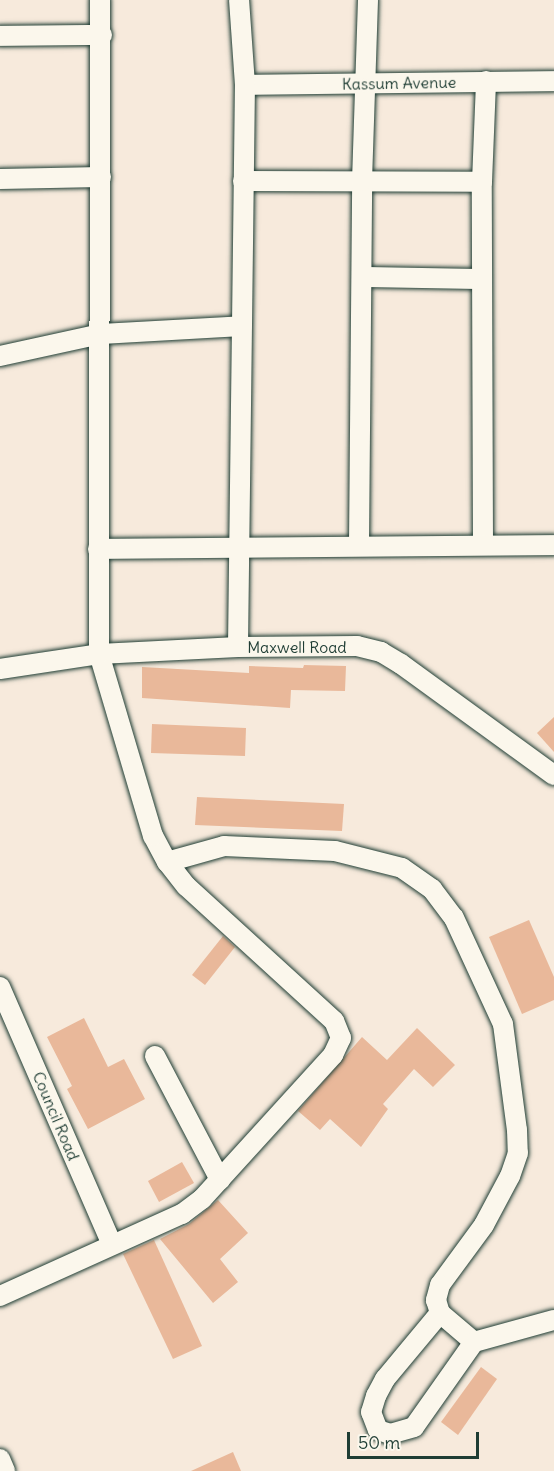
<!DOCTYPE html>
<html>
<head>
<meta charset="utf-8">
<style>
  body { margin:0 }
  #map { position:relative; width:554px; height:1471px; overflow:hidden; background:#f7eadc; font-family:Delius,sans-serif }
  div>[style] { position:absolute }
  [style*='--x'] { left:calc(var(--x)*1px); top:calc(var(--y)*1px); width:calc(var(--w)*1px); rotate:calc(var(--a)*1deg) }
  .building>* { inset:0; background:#e9b89a }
  .roads { filter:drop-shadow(0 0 2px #1f3d34) drop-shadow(0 0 2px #1f3d34) }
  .street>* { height:20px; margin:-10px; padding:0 10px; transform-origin:10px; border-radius:10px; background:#fbf7ec }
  span { translate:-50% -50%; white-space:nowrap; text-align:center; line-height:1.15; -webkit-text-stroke:4.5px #fbf7ec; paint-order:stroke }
  .street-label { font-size:16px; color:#1f3d34 }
  .scale { position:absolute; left:347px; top:1432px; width:132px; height:27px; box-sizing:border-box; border:3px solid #1f3d34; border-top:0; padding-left:8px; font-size:18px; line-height:21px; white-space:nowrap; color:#1f3d34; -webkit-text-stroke:4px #fbf7ec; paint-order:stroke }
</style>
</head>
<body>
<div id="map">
  <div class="building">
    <div style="clip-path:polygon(304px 665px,346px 666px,345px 691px,291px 690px,290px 708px,142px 698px,142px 667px,249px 673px,249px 666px,303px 668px)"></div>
    <div style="clip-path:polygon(554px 717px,554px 752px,537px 733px)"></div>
    <div style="clip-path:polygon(152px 724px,246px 728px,245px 756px,151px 753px)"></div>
    <div style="clip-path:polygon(197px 797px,344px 804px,342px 831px,195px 825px)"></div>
    <div style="clip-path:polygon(529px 920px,554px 977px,554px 1000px,522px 1014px,489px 937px)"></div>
    <div style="clip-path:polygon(223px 936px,235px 947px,205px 985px,192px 975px)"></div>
    <div style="clip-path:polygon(84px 1018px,108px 1067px,124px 1059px,145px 1099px,88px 1129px,67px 1089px,72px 1086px,47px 1037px)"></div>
    <div style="clip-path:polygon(417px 1028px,455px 1065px,433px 1087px,414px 1069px,383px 1104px,388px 1109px,361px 1147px,330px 1119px,320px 1130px,298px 1111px,362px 1037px,387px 1060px)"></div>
    <div style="clip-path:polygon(182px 1162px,194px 1183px,159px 1202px,148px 1181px)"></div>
    <div style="clip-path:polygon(218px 1200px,248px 1233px,220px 1259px,238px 1282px,213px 1303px,160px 1239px,189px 1224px)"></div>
    <div style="clip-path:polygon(154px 1240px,202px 1346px,173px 1359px,123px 1254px)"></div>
    <div style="clip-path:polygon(481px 1367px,497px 1379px,458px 1435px,441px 1422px)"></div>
    <div style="clip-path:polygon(233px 1452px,241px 1471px,191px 1471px)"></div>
  </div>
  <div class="roads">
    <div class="street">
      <div style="--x:0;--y:36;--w:102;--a:-0.6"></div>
      <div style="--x:245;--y:85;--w:309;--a:-0.7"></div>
      <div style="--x:0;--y:179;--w:101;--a:-1.1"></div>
      <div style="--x:243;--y:181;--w:239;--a:0.2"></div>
      <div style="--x:362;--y:277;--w:120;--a:1"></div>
      <div style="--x:0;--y:356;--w:103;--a:-12.3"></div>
      <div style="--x:101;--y:334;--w:141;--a:-3.2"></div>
      <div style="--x:483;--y:543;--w:361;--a:-90.2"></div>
      <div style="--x:482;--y:182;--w:101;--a:-87.7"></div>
      <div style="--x:359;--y:545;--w:364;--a:-89.5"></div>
      <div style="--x:362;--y:181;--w:181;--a:-88.1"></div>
      <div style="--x:98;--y:549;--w:456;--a:-0.5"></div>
      <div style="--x:238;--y:647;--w:562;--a:-89.29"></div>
      <div style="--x:245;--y:85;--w:85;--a:-94"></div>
      <div style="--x:0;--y:669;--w:100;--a:-8.6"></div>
      <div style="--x:99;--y:654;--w:139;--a:-2.9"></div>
      <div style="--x:238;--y:647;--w:119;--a:-0.5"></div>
      <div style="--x:357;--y:646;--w:25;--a:14"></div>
      <div style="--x:381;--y:652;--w:23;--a:31"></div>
      <div style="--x:401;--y:664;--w:189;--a:36"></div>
      <div style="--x:167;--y:862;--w:59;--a:-15.7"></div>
      <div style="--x:224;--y:846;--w:111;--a:2.6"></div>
      <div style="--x:335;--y:851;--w:69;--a:14.2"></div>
      <div style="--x:402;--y:868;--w:37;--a:35"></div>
      <div style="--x:432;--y:889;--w:36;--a:53"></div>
      <div style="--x:454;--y:918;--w:117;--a:65.2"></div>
      <div style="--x:503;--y:1024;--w:107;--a:82.5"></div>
      <div style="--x:517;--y:1130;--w:23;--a:88"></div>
      <div style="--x:518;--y:1153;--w:24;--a:109"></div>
      <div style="--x:510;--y:1176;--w:55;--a:118"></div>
      <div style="--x:484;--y:1225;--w:74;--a:126.3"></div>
      <div style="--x:440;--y:1285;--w:16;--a:105"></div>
      <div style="--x:436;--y:1300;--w:14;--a:73"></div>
      <div style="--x:440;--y:1313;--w:45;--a:40.5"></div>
      <div style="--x:0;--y:987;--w:281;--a:66.5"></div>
      <div style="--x:155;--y:1056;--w:140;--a:62.3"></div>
      <div style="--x:0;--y:1296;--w:200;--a:-24.3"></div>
      <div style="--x:182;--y:1214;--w:25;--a:-37"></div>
      <div style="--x:202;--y:1199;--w:195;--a:-47.7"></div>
      <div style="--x:333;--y:1055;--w:19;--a:-65"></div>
      <div style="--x:341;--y:1038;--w:18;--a:-112"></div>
      <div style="--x:334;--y:1021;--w:200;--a:-137.6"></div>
      <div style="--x:186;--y:886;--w:31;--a:-128"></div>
      <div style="--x:167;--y:862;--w:30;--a:-118"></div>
      <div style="--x:153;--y:836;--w:190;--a:-106.5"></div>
      <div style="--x:99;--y:654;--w:654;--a:-89.91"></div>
      <div style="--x:440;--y:1313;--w:86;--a:129.8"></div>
      <div style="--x:385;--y:1379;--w:19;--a:118"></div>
      <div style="--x:376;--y:1396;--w:17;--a:107"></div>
      <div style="--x:371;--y:1412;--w:19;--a:69"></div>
      <div style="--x:378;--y:1430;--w:13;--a:18"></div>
      <div style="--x:390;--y:1434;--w:25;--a:-16"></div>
      <div style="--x:414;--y:1427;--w:104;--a:-54.8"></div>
      <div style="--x:474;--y:1342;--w:83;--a:-15.4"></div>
      <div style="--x:0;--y:1459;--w:13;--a:67"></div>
    </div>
  </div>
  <div class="street-label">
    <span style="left:399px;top:83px;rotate:-1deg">Kassum Avenue</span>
    <span style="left:297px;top:647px">Maxwell Road</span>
    <span style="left:56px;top:1116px;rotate:67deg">Council Road</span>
  </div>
  <div class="scale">50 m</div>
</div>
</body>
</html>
